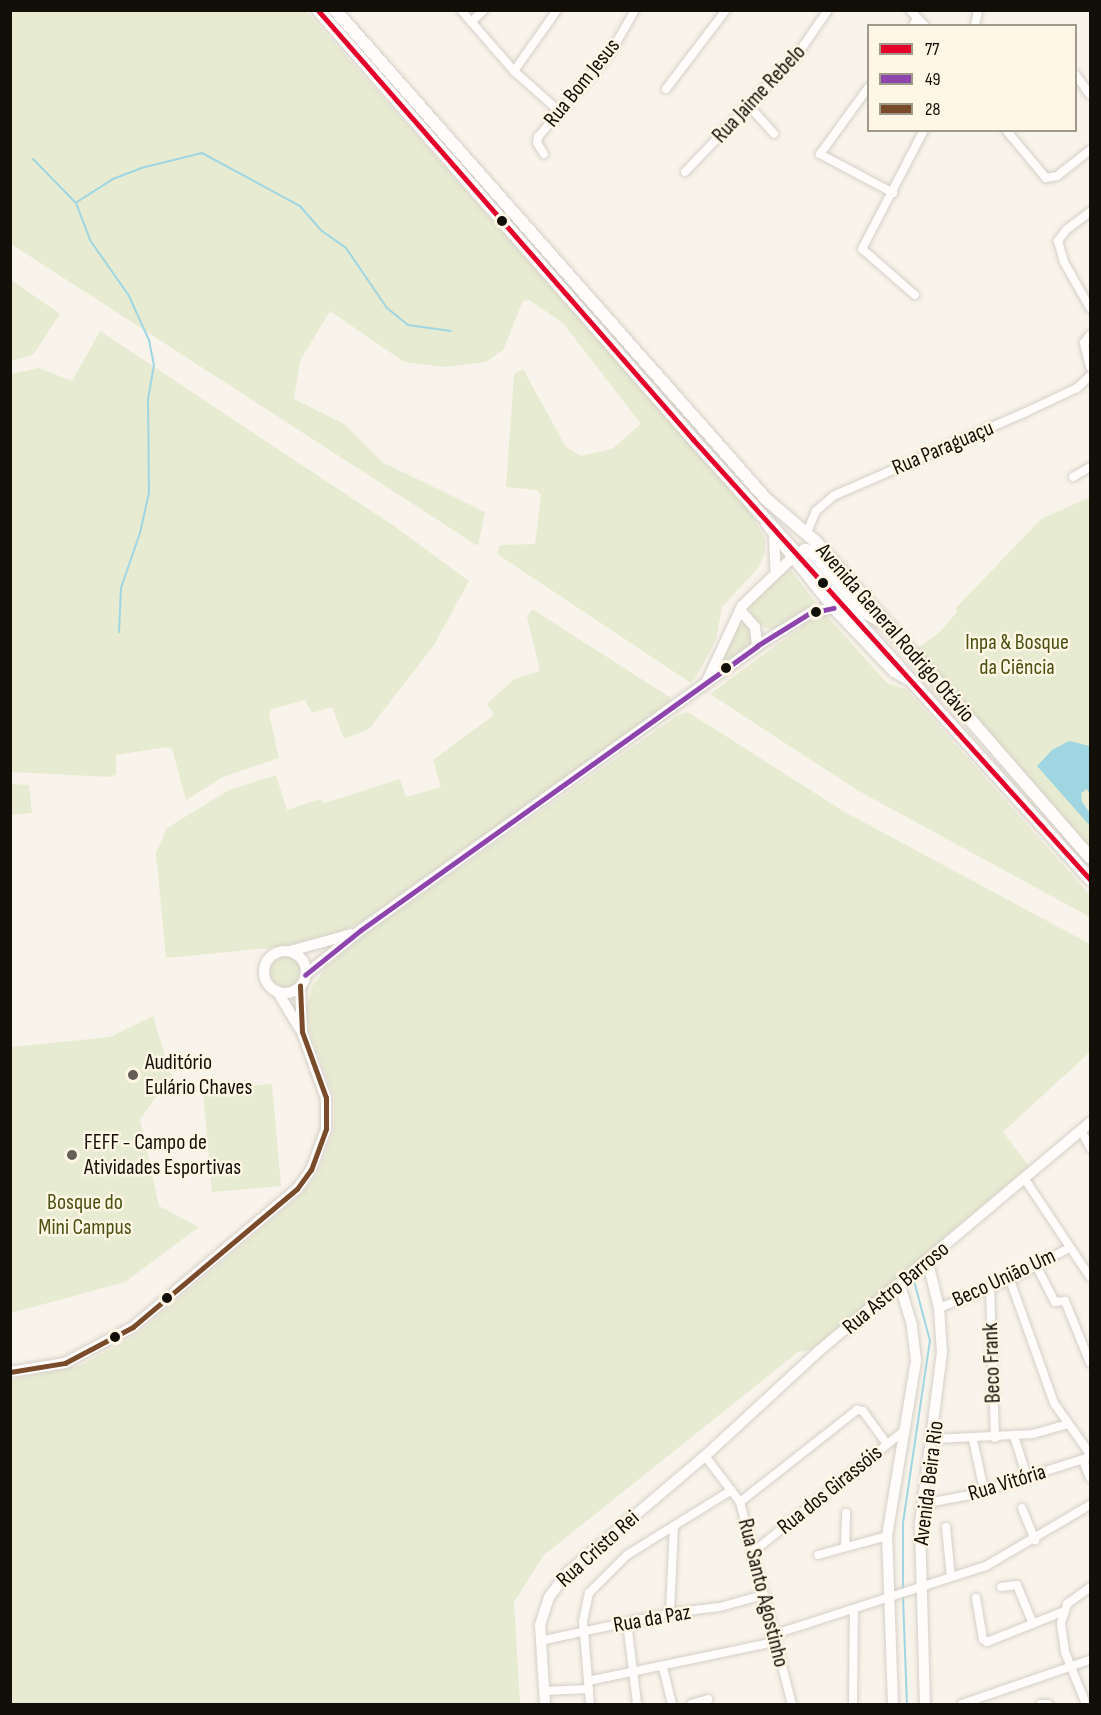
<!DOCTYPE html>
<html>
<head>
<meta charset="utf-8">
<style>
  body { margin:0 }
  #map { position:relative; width:1101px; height:1715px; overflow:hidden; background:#f9f4eb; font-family:"Sofia Sans Condensed",sans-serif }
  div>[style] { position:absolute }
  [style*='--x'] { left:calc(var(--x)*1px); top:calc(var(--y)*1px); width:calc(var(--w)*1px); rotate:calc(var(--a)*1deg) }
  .green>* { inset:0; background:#e7ebd1 }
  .round { border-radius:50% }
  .water>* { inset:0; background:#a0d6e1 }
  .stream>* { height:2px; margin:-1px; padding:0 1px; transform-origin:1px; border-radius:1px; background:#a0d6e1 }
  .roads { filter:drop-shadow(0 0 2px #d5d0c8) drop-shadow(0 0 2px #d5d0c8) }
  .minor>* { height:8px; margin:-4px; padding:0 4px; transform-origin:4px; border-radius:4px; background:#fefdfc }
  .tertiary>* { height:10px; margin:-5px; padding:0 5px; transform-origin:5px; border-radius:5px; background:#fefdfc }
  .tertiary>.ring { margin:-5px; padding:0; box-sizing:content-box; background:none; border:10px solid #fefdfc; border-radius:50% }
  .secondary>* { height:12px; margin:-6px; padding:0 6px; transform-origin:6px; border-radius:6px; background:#fefdfc }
  .bus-1>* { height:4.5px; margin:-2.25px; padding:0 2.25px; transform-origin:2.25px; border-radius:2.25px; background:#e4002b }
  .bus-2>* { height:4.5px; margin:-2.25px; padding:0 2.25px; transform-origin:2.25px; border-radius:2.25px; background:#8e44ad }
  .bus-3>* { height:4.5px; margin:-2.25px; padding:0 2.25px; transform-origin:2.25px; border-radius:2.25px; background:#7a4b2a }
  .dots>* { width:16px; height:16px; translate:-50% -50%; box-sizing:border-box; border:3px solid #fff6e5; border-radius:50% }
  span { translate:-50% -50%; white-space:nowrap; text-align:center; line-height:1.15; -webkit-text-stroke:5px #fff6e5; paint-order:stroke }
  .street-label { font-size:22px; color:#120f08 }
  .park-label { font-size:22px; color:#465310 }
  .poi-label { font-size:22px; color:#120f08 }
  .left { translate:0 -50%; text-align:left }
  .frame { position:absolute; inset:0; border:12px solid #120f08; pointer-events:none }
  .legend { position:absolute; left:867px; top:24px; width:210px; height:108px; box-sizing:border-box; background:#fff6e5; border:2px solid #a09a8d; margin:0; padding:8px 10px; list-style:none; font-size:18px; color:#120f08 }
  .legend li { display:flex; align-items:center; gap:12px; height:30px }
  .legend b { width:30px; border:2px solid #a09a8d }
</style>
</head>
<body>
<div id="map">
  <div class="green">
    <div style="clip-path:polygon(14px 11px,306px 11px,748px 508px,765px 539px,765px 553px,758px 568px,722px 607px,716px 640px,696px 677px,691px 683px,497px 554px,500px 545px,535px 544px,541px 495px,537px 490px,506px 487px,514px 374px,523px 369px,566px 447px,581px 456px,612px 449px,641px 424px,563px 323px,529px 300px,523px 301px,503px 350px,486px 362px,445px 367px,404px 362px,330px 311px,300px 361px,294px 399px,344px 424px,382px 462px,485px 512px,478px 546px,11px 244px,10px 14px)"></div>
    <div style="clip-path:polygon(10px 279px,60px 314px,33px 355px,11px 361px)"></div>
    <div style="clip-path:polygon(100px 331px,394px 526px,469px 581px,434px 645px,369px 729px,344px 739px,332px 707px,312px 713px,305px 700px,271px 709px,269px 714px,279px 758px,223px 777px,186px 800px,172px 749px,167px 747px,116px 755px,116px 774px,110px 777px,11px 772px,11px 374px,39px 368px,72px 381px)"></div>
    <div style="clip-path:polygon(1090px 497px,1090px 850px,916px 649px,940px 632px,957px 612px,956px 608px,1041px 519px)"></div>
    <div style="clip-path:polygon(790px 569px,816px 603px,774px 629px,765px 628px,753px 620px,748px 603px)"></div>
    <div style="clip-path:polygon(532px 609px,671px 698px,669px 704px,358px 924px,331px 936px,280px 947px,166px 958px,156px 853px,167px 828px,229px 790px,276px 775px,287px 810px,320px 799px,325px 803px,400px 779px,406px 797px,441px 787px,433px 760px,494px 715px,487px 704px,514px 679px,540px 671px,527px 617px)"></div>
    <div style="clip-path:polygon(827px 616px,887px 683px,906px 689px,1090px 895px,1090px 917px,857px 790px,710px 694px,808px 622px)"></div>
    <div style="clip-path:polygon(740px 621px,751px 629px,753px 647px,717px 669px)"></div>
    <div style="clip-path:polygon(688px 712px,843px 811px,1090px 944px,1090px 1052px,1003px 1132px,1029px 1166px,812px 1350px,798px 1352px,544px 1555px,514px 1602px,520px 1704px,11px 1704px,11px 1380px,81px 1365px,137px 1334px,302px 1194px,318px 1174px,334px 1130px,334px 1097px,310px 1033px,306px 1010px,312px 987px,326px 967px,367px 933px,678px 715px)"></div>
    <div style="clip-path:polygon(11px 784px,29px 785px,32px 813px,11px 815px)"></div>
    <div class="round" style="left:270px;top:957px;width:30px;height:30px"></div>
    <div style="clip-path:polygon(153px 1016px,171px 1075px,140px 1120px,159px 1206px,199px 1227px,125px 1282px,11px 1313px,11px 1047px,110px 1037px)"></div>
    <div style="clip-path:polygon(272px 1084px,281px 1186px,212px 1192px,203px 1090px)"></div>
  </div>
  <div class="water">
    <div style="clip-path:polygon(1069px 741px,1090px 746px,1090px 796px,1087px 789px,1081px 793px,1082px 802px,1090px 813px,1090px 826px,1037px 766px,1052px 750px)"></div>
  </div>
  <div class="stream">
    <div style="--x:33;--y:159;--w:62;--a:45.7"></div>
    <div style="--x:76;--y:203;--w:40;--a:69"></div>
    <div style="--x:90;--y:240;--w:68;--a:55.1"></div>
    <div style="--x:129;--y:296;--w:48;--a:65.6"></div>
    <div style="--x:149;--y:340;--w:25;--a:79"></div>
    <div style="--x:154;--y:365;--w:34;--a:100"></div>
    <div style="--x:148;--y:398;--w:95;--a:89.4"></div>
    <div style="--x:149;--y:493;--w:41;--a:102.7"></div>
    <div style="--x:140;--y:533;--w:58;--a:109.1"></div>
    <div style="--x:121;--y:588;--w:44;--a:92.6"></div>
    <div style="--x:77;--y:202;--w:43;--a:-32.6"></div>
    <div style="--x:113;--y:179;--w:30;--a:-21"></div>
    <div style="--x:141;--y:168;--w:63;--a:-13.8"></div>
    <div style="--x:202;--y:153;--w:111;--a:28.4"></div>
    <div style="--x:300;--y:206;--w:33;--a:49"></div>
    <div style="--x:322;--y:231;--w:29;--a:35"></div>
    <div style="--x:346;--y:248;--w:73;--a:55.7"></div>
    <div style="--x:387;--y:308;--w:27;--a:39"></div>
    <div style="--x:408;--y:325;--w:43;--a:7.9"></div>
    <div style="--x:903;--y:1591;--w:68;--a:-90"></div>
    <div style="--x:903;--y:1523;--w:184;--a:-81.6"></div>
    <div style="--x:930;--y:1341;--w:66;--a:-104.9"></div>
    <div style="--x:903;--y:1597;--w:107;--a:87.9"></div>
  </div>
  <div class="roads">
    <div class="minor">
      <div style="--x:461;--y:10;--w:81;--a:49"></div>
      <div style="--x:514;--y:71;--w:59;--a:41.6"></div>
      <div style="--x:910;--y:10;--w:22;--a:47"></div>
      <div style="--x:471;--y:22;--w:18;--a:-43"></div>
      <div style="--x:913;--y:26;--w:9;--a:-63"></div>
      <div style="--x:975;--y:26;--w:16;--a:-79"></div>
      <div style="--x:514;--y:71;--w:75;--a:-54.8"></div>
      <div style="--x:1076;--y:75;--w:24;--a:55"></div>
      <div style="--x:868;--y:88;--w:82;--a:126"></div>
      <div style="--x:820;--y:154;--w:83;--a:28.1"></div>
      <div style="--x:666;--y:89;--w:99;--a:-52.8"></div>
      <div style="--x:750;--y:107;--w:36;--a:48"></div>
      <div style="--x:1006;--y:130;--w:62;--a:50.2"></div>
      <div style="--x:1046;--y:178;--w:11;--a:-10"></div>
      <div style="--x:1057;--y:176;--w:42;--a:-38.2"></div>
      <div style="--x:544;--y:154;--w:13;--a:-122"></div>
      <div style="--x:537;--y:143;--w:6;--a:-81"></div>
      <div style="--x:538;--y:137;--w:114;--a:-49.6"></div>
      <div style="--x:612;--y:50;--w:46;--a:-60.1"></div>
      <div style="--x:685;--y:172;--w:162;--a:-46.3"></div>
      <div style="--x:797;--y:55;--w:55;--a:-55.4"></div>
      <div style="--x:1090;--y:212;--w:30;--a:143"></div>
      <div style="--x:1066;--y:230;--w:14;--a:126"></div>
      <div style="--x:1058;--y:241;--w:22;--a:74"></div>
      <div style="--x:1064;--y:262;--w:53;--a:60.5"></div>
      <div style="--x:915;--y:295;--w:70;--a:-139"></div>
      <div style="--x:862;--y:249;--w:134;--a:-62.5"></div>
      <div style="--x:1090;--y:335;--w:10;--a:127"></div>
      <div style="--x:1084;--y:343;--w:25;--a:76"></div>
      <div style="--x:1073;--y:477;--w:20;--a:-30"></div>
      <div style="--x:807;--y:532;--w:23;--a:-67"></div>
      <div style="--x:816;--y:511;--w:23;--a:-41"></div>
      <div style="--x:833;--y:496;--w:210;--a:-23.5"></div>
      <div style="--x:1026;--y:412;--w:56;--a:-25.2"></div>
      <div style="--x:1077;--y:388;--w:18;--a:-43"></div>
      <div style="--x:1081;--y:1130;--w:20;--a:63"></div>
      <div style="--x:1024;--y:1178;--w:119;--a:56.3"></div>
      <div style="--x:1037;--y:1267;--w:39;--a:63"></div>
      <div style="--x:1055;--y:1302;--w:10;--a:-6"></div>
      <div style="--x:1065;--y:1301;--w:67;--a:68"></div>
      <div style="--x:1010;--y:1280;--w:131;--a:70.3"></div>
      <div style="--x:1054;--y:1403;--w:62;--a:54.8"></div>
      <div style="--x:990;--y:1287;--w:151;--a:88.1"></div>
      <div style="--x:939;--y:1308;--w:76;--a:-21.5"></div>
      <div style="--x:1010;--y:1280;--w:67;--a:-28.5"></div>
      <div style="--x:1014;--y:1436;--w:43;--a:72.4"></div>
      <div style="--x:934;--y:1439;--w:99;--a:-2.9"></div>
      <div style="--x:1033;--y:1434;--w:36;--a:-16"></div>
      <div style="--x:973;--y:1440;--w:51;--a:77.6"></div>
      <div style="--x:705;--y:1456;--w:58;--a:52.7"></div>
      <div style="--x:740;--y:1502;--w:209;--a:75.6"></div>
      <div style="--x:1083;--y:1460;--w:19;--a:69"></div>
      <div style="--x:740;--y:1502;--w:149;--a:-38.2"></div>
      <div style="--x:857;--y:1410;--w:6;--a:9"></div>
      <div style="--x:863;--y:1411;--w:41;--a:54"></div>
      <div style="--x:922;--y:1504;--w:49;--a:-10.6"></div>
      <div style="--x:970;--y:1495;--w:126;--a:-17.6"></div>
      <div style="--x:1022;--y:1508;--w:35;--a:68"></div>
      <div style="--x:946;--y:1527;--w:50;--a:84.3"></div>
      <div style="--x:845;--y:1547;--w:34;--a:-88"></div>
      <div style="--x:754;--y:1551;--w:193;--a:-38.7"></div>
      <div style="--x:818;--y:1555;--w:72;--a:-15.4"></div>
      <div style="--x:1001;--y:1587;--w:16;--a:-7"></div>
      <div style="--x:1017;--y:1585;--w:42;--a:67.7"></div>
      <div style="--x:976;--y:1598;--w:42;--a:80.3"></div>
      <div style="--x:983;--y:1639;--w:5;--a:37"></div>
      <div style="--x:987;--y:1642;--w:81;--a:-21.8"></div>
      <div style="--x:670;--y:1613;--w:87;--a:-87.4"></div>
      <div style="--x:627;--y:1622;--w:83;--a:83"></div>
      <div style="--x:772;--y:1635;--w:225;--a:-17.9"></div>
      <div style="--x:986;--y:1566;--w:121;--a:-30.4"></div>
      <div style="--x:540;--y:1641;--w:133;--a:-12.2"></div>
      <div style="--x:670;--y:1613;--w:50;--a:-6.8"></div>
      <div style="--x:720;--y:1607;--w:45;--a:-15.6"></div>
      <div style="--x:663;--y:1668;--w:37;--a:76"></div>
      <div style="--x:588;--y:1681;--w:190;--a:-11.8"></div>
      <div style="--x:544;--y:1691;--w:45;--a:-2.5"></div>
      <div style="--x:590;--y:1704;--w:83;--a:-94.8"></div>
      <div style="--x:583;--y:1621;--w:29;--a:-78"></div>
      <div style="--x:589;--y:1593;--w:54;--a:-45"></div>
      <div style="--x:627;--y:1555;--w:123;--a:-31.8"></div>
      <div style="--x:691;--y:1704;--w:18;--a:-16"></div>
      <div style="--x:853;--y:1704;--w:94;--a:-89.4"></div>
      <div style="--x:962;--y:1704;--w:135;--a:-19"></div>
      <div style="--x:1041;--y:1704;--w:7;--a:0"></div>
      <div style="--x:1086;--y:1704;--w:56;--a:-112"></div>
      <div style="--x:1065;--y:1652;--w:29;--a:-98"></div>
      <div style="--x:1061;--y:1623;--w:20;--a:-72"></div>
      <div style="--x:1067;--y:1604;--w:29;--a:-36"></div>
    </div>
    <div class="tertiary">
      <div style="--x:766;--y:524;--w:107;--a:51.4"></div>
      <div style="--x:833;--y:608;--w:88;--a:46.4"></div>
      <div style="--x:894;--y:672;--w:16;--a:30"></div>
      <div style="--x:774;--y:539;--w:33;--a:87"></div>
      <div style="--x:740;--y:610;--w:23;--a:49"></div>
      <div style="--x:755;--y:627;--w:19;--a:84"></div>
      <div style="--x:707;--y:681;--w:83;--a:-65"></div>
      <div style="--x:742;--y:606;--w:68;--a:-43.8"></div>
      <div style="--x:290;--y:951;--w:64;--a:-15.3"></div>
      <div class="ring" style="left:264px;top:951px;width:32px;height:32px"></div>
      <div style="--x:305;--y:975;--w:72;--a:-38.8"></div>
      <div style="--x:361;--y:930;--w:487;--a:-35.6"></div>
      <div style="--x:757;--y:646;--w:62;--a:-31.9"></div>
      <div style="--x:810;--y:613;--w:24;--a:-12"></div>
      <div style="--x:277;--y:991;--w:44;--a:58.8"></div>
      <div style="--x:10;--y:1372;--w:56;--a:-9.3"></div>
      <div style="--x:65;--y:1363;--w:77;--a:-27.9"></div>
      <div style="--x:133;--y:1327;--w:214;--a:-40.1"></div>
      <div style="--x:297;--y:1189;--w:24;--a:-54"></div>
      <div style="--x:311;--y:1170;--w:44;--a:-69.9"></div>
      <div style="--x:326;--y:1129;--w:31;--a:-90"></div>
      <div style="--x:326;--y:1098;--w:70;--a:-110"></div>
      <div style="--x:302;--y:1032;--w:46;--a:-92.5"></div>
      <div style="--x:545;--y:1704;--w:79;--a:-93.6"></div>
      <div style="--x:540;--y:1625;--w:29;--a:-72"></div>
      <div style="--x:549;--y:1597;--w:30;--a:-53"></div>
      <div style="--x:567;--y:1573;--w:181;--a:-40.3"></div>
      <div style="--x:705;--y:1456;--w:156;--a:-42.7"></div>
      <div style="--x:820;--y:1350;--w:353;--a:-40.1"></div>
      <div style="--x:893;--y:1704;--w:168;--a:-92"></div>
      <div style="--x:887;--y:1536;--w:178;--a:-80.6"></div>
      <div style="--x:916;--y:1360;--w:35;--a:-97"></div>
      <div style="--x:912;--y:1325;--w:41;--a:-107.1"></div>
      <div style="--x:925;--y:1704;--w:180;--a:-91.6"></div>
      <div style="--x:920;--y:1524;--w:172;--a:-82.7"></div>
      <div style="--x:942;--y:1353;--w:45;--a:-93.8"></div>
      <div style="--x:939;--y:1308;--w:46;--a:-103.7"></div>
    </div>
    <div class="secondary">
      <div style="--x:318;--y:10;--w:570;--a:48.84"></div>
      <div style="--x:693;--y:439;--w:593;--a:47.94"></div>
      <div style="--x:335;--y:10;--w:652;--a:48.61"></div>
      <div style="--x:766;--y:499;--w:65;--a:40.6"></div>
      <div style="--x:815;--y:541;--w:419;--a:49"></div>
      <div style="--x:791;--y:559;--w:17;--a:-33"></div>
      <div style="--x:805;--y:550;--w:7;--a:16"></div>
      <div style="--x:812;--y:552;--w:81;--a:48.5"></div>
      <div style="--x:866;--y:613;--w:23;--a:29"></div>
    </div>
  </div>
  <div class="bus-1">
    <div style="--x:318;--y:10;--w:570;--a:48.84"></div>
    <div style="--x:693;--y:439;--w:593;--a:47.94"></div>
  </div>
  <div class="bus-2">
    <div style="--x:305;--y:975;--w:72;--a:-38.8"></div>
    <div style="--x:361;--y:930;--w:487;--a:-35.6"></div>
    <div style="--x:757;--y:646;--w:62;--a:-31.9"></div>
    <div style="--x:810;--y:613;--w:24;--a:-12"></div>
  </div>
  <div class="bus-3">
    <div style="--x:10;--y:1372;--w:56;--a:-9.3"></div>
    <div style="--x:65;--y:1363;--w:77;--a:-27.9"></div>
    <div style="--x:133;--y:1327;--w:214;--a:-40.1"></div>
    <div style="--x:297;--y:1189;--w:24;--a:-54"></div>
    <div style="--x:311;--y:1170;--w:44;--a:-69.9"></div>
    <div style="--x:326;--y:1129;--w:31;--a:-90"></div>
    <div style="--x:326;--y:1098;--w:70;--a:-110"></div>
    <div style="--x:302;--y:1032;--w:46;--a:-92.5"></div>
  </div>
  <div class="dots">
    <div style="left:502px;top:221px;background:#120f08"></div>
    <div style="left:823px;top:583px;background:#120f08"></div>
    <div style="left:816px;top:612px;background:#120f08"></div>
    <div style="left:726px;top:668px;background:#120f08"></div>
    <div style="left:133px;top:1075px;background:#635f57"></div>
    <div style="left:72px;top:1155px;background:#635f57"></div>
    <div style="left:167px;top:1298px;background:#120f08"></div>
    <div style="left:115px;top:1337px;background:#120f08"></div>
  </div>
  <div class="street-label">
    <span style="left:582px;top:83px;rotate:-51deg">Rua Bom Jesus</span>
    <span style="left:759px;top:94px;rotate:-47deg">Rua Jaime Rebelo</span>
    <span style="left:943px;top:448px;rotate:-23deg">Rua Paraguaçu</span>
    <span style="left:895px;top:633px;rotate:49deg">Avenida General Rodrigo Otávio</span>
    <span style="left:1004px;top:1278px;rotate:-25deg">Beco União Um</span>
    <span style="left:896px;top:1288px;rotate:-40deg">Rua Astro Barroso</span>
    <span style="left:992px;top:1363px;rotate:-92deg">Beco Frank</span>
    <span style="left:929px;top:1483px;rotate:-83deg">Avenida Beira Rio</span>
    <span style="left:1007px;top:1483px;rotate:-17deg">Rua Vitória</span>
    <span style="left:830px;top:1490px;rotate:-39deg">Rua dos Girassóis</span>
    <span style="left:598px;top:1549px;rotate:-42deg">Rua Cristo Rei</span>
    <span style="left:763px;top:1593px;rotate:76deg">Rua Santo Agostinho</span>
    <span style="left:652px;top:1619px;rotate:-10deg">Rua da Paz</span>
  </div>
  <div class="park-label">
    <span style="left:1017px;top:655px">Inpa &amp; Bosque<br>da Ciência</span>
    <span style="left:85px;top:1215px">Bosque do<br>Mini Campus</span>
  </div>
  <div class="poi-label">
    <span class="left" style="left:145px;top:1075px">Auditório<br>Eulário Chaves</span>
    <span class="left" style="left:84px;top:1155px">FEFF - Campo de<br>Atividades Esportivas</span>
  </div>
  <div class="frame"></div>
  <ul class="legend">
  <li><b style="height:8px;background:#e4002b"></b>77</li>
  <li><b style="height:8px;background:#8e44ad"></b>49</li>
  <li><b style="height:8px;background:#7a4b2a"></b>28</li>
  </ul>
</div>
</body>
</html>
